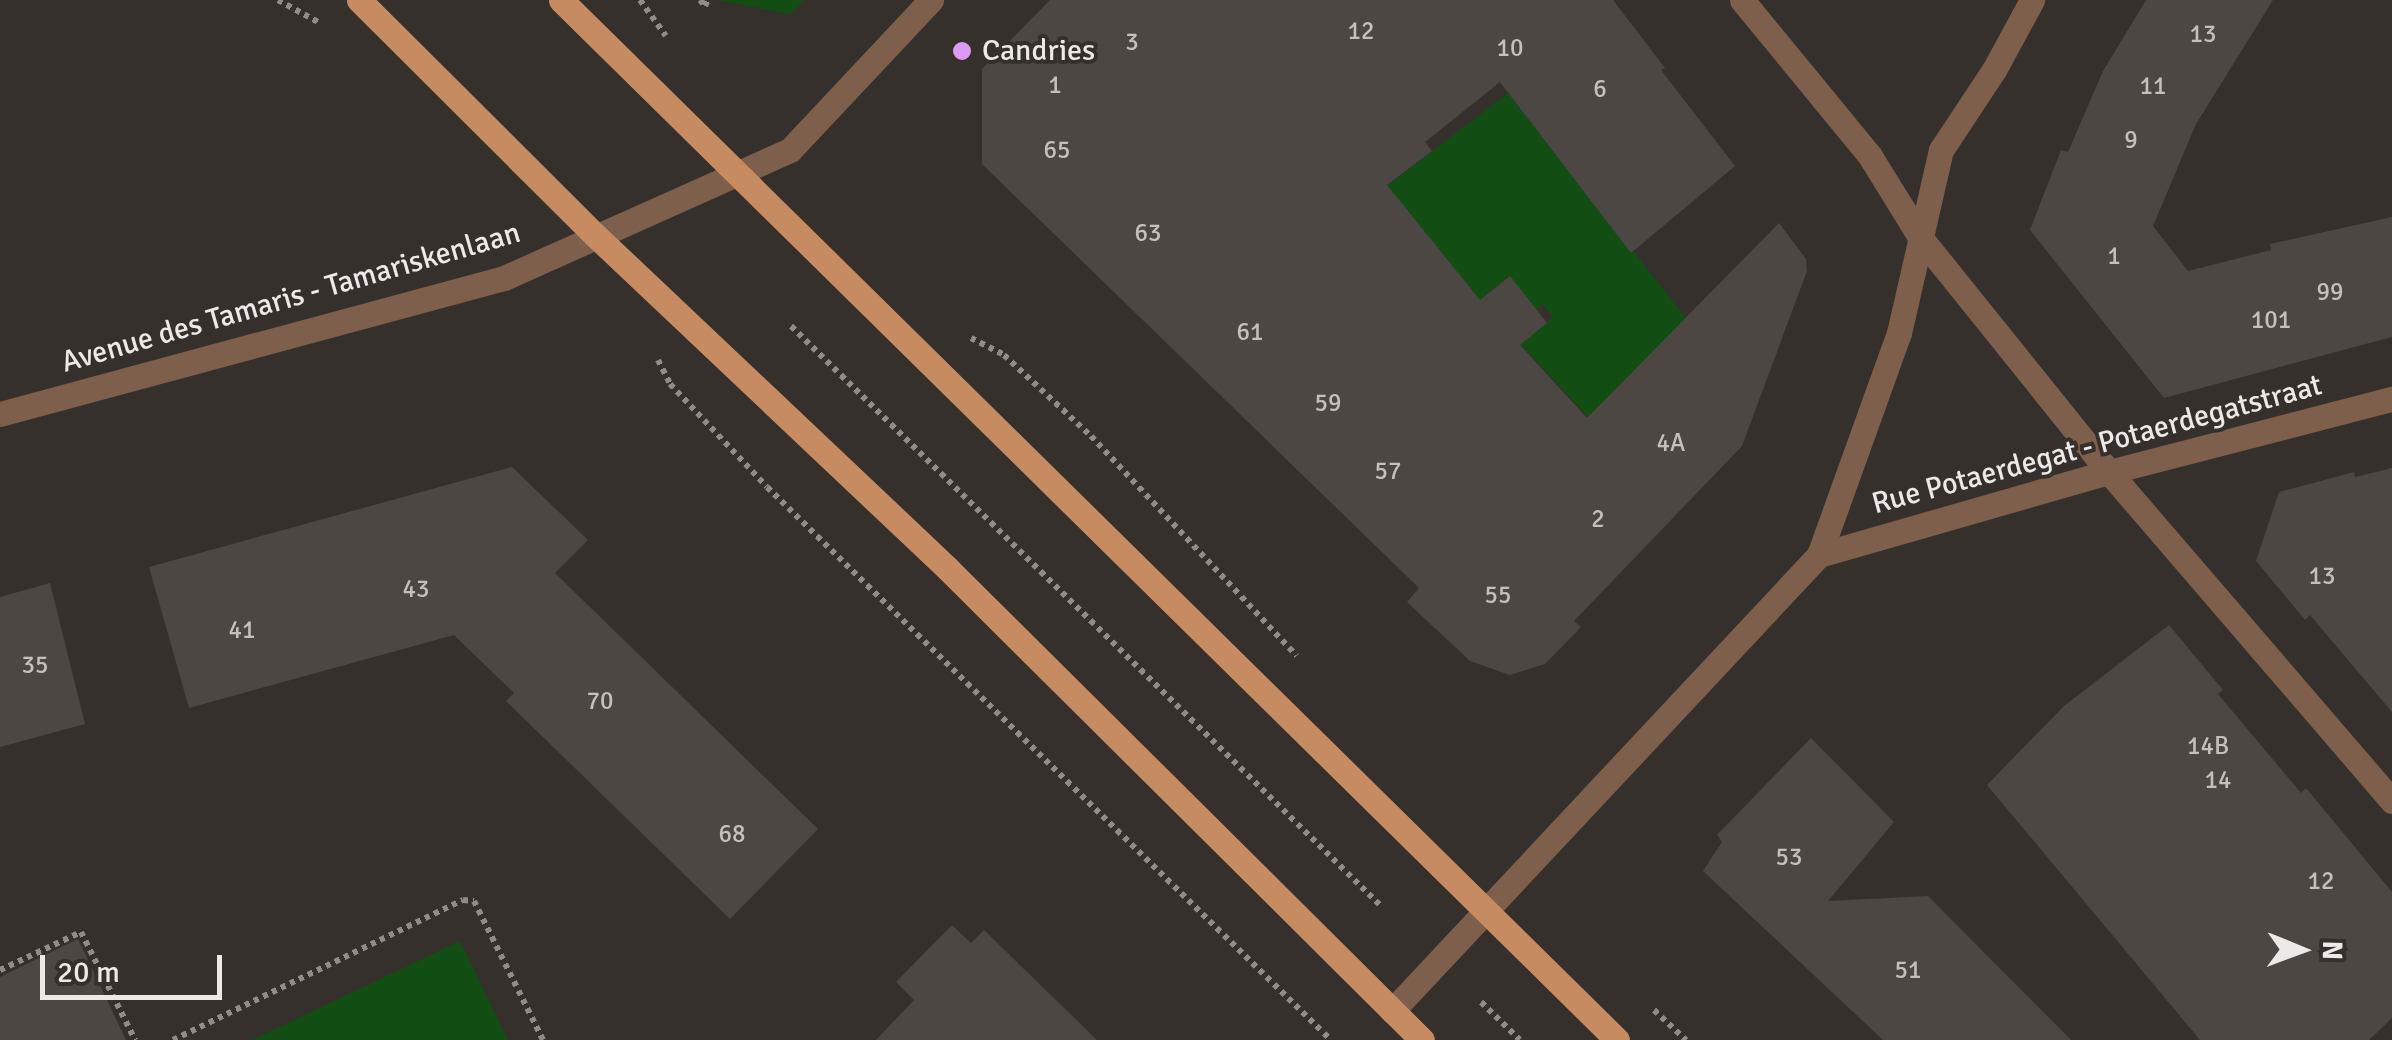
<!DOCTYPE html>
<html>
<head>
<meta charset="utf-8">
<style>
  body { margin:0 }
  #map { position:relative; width:2392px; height:1040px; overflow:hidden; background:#36302d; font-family:Signika,sans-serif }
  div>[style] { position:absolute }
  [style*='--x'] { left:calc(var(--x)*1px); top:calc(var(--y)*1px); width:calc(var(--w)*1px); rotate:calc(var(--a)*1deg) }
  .green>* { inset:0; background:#124d13 }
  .building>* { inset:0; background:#4c4742 }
  .path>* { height:6px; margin-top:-3px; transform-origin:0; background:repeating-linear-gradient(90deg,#918c89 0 5px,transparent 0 10px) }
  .minor>* { height:25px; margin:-12.5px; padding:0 12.5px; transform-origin:12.5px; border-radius:12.5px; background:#7d5f4b }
  .major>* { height:25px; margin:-12.5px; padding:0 12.5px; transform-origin:12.5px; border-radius:12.5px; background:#c78b61 }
  .dots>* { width:28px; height:28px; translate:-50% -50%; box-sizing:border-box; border:5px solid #36302d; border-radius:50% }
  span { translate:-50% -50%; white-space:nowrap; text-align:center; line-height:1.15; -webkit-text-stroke:8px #36302d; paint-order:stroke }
  .number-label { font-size:25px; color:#c4c0bd }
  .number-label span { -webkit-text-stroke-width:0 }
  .poi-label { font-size:30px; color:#ece9e6 }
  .left { translate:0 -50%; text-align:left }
  .street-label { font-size:30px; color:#ece9e6 }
  .north { position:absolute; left:2252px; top:900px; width:100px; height:100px; -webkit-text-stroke:8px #36302d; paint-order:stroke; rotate:91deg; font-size:28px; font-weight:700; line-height:40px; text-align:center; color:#ece9e6 }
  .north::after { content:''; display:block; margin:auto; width:35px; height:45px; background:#ece9e6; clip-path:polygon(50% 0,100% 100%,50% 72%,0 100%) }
  .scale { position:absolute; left:40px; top:955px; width:182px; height:45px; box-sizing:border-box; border:5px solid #ece9e6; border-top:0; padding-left:12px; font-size:30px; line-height:35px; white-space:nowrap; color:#ece9e6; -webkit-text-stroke:8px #36302d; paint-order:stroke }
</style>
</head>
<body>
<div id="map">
  <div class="green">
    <div style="clip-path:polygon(717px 0,804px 0,790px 14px)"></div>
    <div style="clip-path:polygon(evenodd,1508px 93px,1686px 318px,1588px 417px,1482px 303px,1387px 186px,1508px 93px,1509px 276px,1510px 276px,1502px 323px,1482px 298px,1509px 276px,1508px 93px,1543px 304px,1553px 317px,1534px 333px,1524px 320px,1543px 304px)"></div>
    <div style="clip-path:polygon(460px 941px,508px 1040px,252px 1040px)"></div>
  </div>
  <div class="building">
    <div style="clip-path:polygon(1050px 0,1613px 0,1665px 68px,1661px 70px,1735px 166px,1631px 253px,1500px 82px,1425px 142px,1432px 151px,1387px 185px,1480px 300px,1510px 276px,1547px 323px,1520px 345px,1587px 418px,1779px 223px,1806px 259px,1807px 271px,1742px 446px,1574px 621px,1581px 627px,1545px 664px,1510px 675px,1470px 661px,1407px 602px,1419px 588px,982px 164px,982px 69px)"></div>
    <div style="clip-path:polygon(2146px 0,2273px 0,2196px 124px,2153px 226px,2188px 271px,2271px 250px,2270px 244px,2392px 217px,2392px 337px,2164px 398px,2030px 230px,2061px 150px,2068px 152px,2103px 71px)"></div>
    <div style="clip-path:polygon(512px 467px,588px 540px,555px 573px,818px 829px,730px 919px,506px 701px,514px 693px,454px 635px,189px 708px,149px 567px)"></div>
    <div style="clip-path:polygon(2392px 468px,2392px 712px,2310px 615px,2305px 620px,2256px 561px,2279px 492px,2354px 472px,2355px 477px)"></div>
    <div style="clip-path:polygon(50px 583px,85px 724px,0 747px,0 597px)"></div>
    <div style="clip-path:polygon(2169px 625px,2223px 690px,2218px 694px,2301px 793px,2306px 788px,2392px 892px,2392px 1018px,2369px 1040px,2200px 1040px,1987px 785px,2064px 706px)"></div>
    <div style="clip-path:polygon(1811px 738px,1894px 822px,1828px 901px,1928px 896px,2071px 1040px,1883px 1040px,1703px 871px,1722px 842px,1717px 835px)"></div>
    <div style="clip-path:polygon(952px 925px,971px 943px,984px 930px,1097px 1040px,876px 1040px,914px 1000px,896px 982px)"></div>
    <div style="clip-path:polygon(78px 939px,126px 1040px,0 1040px,0 977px)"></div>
  </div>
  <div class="path">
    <div style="--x:278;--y:0;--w:48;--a:28.7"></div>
    <div style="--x:640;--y:0;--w:44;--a:54.2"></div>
    <div style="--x:700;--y:0;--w:8;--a:50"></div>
    <div style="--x:705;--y:6;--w:7;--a:-63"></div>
    <div style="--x:791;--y:326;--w:826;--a:44.51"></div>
    <div style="--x:971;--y:338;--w:37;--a:27"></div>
    <div style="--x:1004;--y:355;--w:119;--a:43"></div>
    <div style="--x:1091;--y:436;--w:301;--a:46.9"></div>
    <div style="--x:658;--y:360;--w:27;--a:63"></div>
    <div style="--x:670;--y:384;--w:141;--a:46.7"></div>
    <div style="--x:767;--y:487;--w:790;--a:44.44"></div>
    <div style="--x:0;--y:970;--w:89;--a:-25.1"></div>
    <div style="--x:81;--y:932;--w:121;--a:63.4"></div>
    <div style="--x:1481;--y:1002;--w:54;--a:44.3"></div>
    <div style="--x:1654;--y:1010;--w:44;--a:43.2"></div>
    <div style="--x:173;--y:1040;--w:322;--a:-25.8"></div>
    <div style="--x:463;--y:900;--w:11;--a:5"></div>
    <div style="--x:474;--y:901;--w:155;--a:63.6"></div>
  </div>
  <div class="minor">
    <div style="--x:1742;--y:0;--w:202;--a:50.6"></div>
    <div style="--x:1870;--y:156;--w:95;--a:58.3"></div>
    <div style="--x:1920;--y:237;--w:302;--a:51.2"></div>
    <div style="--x:2109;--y:472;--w:434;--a:49.3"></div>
    <div style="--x:0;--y:414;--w:522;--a:-15.1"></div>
    <div style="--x:504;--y:278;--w:313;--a:-24.1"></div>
    <div style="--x:790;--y:150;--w:206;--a:-46.8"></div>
    <div style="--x:1819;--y:555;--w:302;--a:-16"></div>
    <div style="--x:2109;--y:472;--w:292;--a:-14.5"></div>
    <div style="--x:1392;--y:1011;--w:625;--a:-46.88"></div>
    <div style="--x:1819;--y:555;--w:236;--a:-70.2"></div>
    <div style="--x:1899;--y:333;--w:188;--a:-77.1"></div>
    <div style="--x:1941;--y:150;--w:96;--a:-56.5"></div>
    <div style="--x:1994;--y:70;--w:80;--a:-61.5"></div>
  </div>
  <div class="major">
    <div style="--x:359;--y:0;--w:334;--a:44.9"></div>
    <div style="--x:596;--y:236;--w:485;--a:43.4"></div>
    <div style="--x:948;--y:569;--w:668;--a:44.82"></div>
    <div style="--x:561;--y:0;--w:1482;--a:44.56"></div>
  </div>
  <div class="dots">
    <div style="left:962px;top:51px;background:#dd99f3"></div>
  </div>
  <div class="number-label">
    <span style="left:1361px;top:31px">12</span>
    <span style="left:2203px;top:34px">13</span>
    <span style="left:1132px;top:42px">3</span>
    <span style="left:1510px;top:48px">10</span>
    <span style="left:1055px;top:85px">1</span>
    <span style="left:2153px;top:86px">11</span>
    <span style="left:1600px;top:89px">6</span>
    <span style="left:2131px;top:140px">9</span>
    <span style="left:1057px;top:150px">65</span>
    <span style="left:1148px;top:233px">63</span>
    <span style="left:2114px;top:256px">1</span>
    <span style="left:2330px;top:292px">99</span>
    <span style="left:2271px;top:320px">101</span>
    <span style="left:1250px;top:332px">61</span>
    <span style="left:1328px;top:403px">59</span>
    <span style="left:1671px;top:443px">4A</span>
    <span style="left:1388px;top:471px">57</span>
    <span style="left:1598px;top:519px">2</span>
    <span style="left:2322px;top:576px">13</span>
    <span style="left:416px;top:589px">43</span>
    <span style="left:1498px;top:595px">55</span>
    <span style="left:242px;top:630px">41</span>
    <span style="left:35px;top:665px">35</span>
    <span style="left:600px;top:701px">70</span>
    <span style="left:2208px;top:746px">14B</span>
    <span style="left:2218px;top:780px">14</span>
    <span style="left:732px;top:834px">68</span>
    <span style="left:1789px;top:857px">53</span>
    <span style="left:2321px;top:881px">12</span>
    <span style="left:1908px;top:970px">51</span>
  </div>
  <div class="poi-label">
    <span class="left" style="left:982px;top:51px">Candries</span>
  </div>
  <div class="street-label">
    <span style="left:291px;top:298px;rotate:-16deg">Avenue des Tamaris - Tamariskenlaan</span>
    <span style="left:2097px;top:445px;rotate:-15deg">Rue Potaerdegat - Potaerdegatstraat</span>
  </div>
  <div class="north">N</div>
  <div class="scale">20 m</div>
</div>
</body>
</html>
